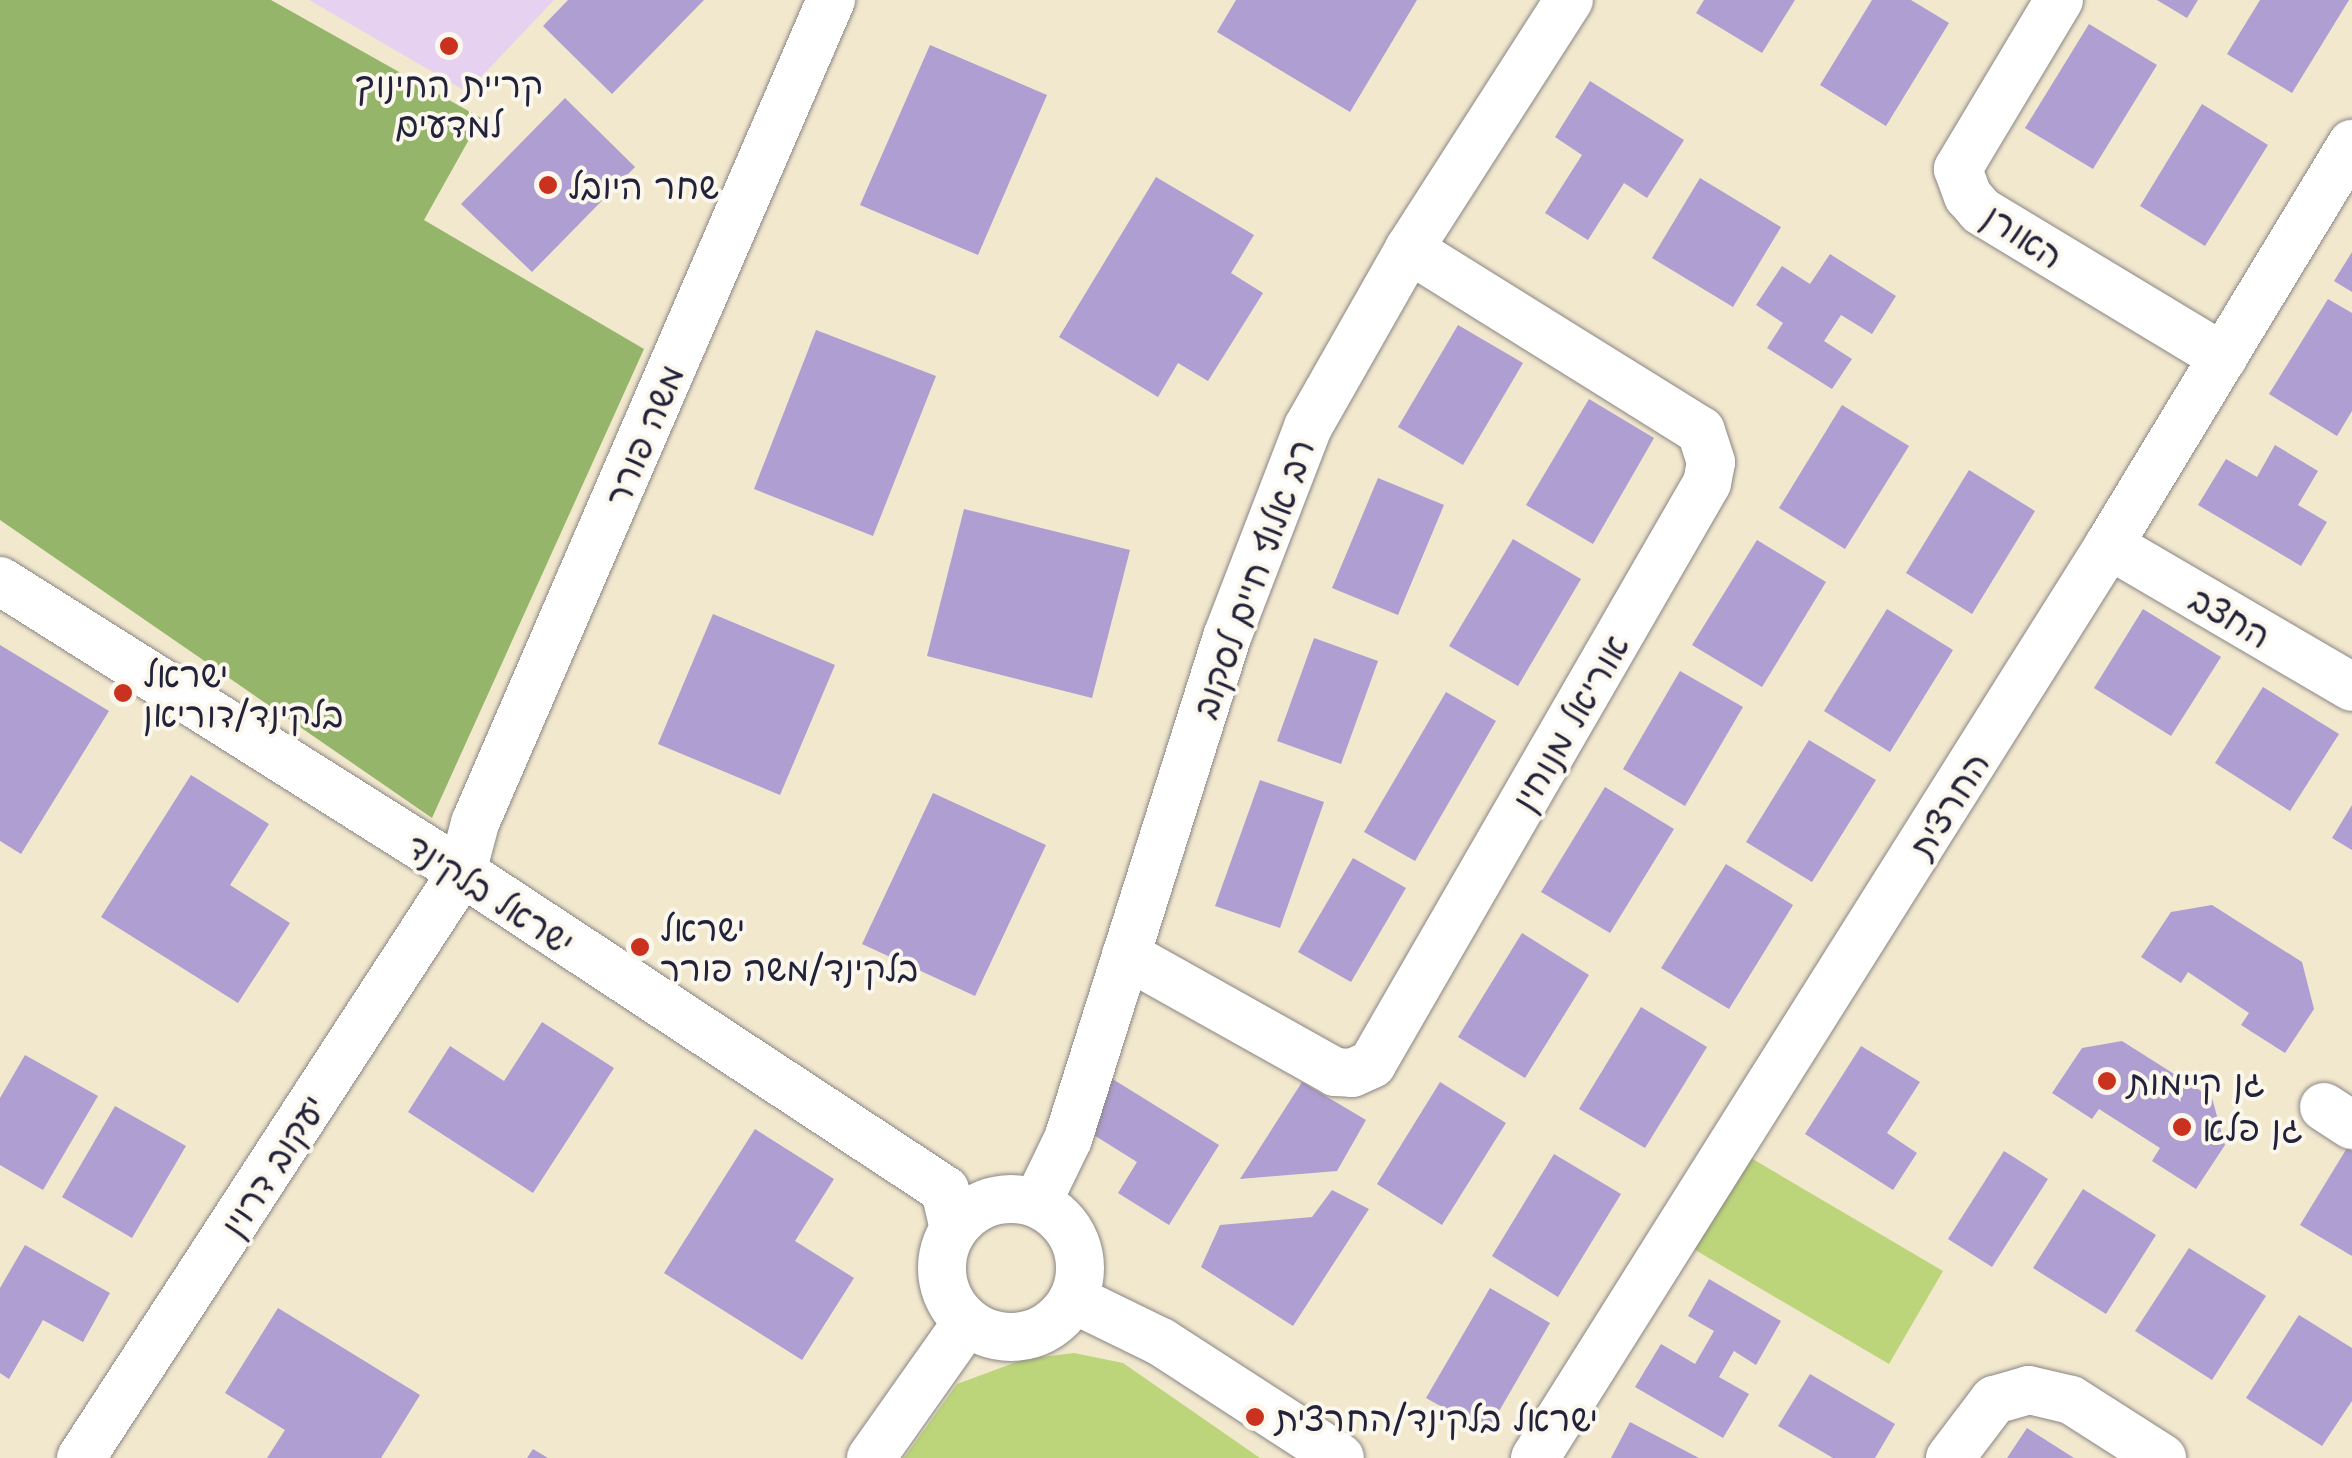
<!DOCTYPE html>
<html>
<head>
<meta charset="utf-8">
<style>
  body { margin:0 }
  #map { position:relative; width:2352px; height:1458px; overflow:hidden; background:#f2e8ce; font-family:"Playpen Sans","Playpen Sans Hebrew",sans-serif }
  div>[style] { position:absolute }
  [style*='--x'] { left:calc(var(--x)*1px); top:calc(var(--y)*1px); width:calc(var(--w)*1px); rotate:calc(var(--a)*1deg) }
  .built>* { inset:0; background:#e6d2f0 }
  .green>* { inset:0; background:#bcd57a }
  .forest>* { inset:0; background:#95b66a }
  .building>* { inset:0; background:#ae9ed1 }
  .roads { filter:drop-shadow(0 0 2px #8a8584) drop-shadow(0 0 2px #8a8584) }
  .street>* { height:48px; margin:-24px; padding:0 24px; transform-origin:24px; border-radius:24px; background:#fff }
  .street>.ring { margin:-24px; padding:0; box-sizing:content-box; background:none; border:48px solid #fff; border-radius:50% }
  .dots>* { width:28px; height:28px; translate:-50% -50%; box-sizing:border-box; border:5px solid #fbf7ec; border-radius:50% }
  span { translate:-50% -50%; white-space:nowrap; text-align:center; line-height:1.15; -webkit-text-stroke:8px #fbf7ec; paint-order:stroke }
  .poi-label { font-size:35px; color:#22223b }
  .left { translate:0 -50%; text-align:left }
  .street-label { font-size:35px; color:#22223b }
</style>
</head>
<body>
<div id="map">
  <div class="built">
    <div style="clip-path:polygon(309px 0,554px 0,467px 92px)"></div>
  </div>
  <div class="green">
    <div style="clip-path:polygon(1739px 1151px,1943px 1271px,1889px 1364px,1685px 1244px)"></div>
    <div style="clip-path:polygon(1074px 1353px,1123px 1363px,1260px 1458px,904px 1458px,957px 1384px,1025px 1359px)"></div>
  </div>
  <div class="forest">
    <div style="clip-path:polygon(0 0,271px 0,481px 118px,424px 220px,644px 349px,432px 818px,0 520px)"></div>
  </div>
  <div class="building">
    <div style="clip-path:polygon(568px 0,704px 0,612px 94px,543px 26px)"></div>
    <div style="clip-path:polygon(1236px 0,1417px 0,1350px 112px,1217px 32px)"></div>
    <div style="clip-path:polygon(1704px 0,1795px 0,1762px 53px,1696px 13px)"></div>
    <div style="clip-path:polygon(1872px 0,1911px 0,1949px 23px,1886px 126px,1820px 85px)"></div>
    <div style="clip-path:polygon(2157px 0,2198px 0,2187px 18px)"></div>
    <div style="clip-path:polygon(2260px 0,2349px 0,2292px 93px,2227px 54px)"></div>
    <div style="clip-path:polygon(2089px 24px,2157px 65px,2093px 169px,2025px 128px)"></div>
    <div style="clip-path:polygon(930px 45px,1047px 95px,978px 255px,860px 205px)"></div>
    <div style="clip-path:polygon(1590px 81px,1684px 140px,1647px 198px,1624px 183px,1588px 240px,1545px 213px,1582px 155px,1555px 137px)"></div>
    <div style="clip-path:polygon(565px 98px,635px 167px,532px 272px,461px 204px)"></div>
    <div style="clip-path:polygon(2202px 104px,2268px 145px,2205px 246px,2140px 206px)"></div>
    <div style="clip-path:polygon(1156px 177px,1254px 235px,1231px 273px,1263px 293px,1208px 381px,1178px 363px,1158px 397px,1059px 337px)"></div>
    <div style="clip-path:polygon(1700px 178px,1781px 227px,1733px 307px,1652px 258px)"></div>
    <div style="clip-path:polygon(2352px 252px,2352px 292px,2334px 281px)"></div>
    <div style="clip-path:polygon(1830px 254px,1896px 296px,1872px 334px,1841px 315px,1824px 341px,1852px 359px,1832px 389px,1767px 348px,1783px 323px,1756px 305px,1782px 266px,1810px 284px)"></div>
    <div style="clip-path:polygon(2328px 299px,2352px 313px,2352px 411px,2337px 436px,2269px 394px)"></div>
    <div style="clip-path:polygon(1458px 325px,1523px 363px,1463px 465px,1398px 427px)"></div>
    <div style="clip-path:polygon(816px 330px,936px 376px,873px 536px,754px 489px)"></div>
    <div style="clip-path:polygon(1589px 399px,1654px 438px,1593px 544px,1526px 505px)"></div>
    <div style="clip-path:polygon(1842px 405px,1909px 446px,1845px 549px,1779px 508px)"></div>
    <div style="clip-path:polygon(2275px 445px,2318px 471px,2298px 505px,2327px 522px,2301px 566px,2198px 505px,2226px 459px,2257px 477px)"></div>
    <div style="clip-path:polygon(1969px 470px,2035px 511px,1972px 614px,1906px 573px)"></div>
    <div style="clip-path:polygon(1378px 478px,1444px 505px,1398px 615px,1332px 588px)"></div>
    <div style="clip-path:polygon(964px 509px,1130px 550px,1092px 698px,927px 656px)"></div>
    <div style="clip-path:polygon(1513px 539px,1581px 579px,1518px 686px,1449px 646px)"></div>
    <div style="clip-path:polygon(1757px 540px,1826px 582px,1762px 687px,1692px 645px)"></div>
    <div style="clip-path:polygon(1887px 609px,1953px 650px,1890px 752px,1824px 711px)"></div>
    <div style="clip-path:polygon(2143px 609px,2221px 657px,2171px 736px,2094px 688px)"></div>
    <div style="clip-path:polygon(713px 614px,835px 665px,780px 795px,658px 744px)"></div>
    <div style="clip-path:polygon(1314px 638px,1378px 661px,1341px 764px,1277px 741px)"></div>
    <div style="clip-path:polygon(0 645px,109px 711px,21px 854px,0 841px)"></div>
    <div style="clip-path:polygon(1680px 671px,1743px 707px,1685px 806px,1623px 769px)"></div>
    <div style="clip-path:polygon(2263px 687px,2339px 734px,2290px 811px,2215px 763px)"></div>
    <div style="clip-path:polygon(1446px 692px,1496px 721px,1415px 861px,1364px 832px)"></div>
    <div style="clip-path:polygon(1809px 740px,1876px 780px,1812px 882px,1746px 842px)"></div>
    <div style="clip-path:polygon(191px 775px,269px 824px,230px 885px,290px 923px,238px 1003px,101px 917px)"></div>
    <div style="clip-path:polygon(1260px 780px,1324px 802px,1280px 928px,1215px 906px)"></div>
    <div style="clip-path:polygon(1605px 787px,1674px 829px,1610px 933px,1541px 892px)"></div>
    <div style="clip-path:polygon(933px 793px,1046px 845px,975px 996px,862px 944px)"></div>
    <div style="clip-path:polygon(2352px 805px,2352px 850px,2332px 838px)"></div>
    <div style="clip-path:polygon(1353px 858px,1406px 888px,1351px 982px,1298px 952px)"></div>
    <div style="clip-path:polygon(1726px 864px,1793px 905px,1729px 1009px,1661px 968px)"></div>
    <div style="clip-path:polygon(2212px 905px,2302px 962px,2314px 1009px,2285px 1053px,2241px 1025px,2249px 1013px,2188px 972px,2181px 983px,2141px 957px,2171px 912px)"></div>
    <div style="clip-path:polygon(1522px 933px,1589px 975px,1525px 1078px,1458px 1037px)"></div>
    <div style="clip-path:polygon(1641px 1007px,1707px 1047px,1645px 1148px,1579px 1109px)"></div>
    <div style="clip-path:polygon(542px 1022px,614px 1068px,533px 1193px,408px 1112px,450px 1046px,504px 1081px)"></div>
    <div style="clip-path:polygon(2122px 1041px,2212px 1098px,2225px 1145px,2196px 1189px,2152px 1161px,2160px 1148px,2099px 1109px,2092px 1119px,2052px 1093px,2082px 1048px)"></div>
    <div style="clip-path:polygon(1861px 1046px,1920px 1082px,1887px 1133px,1917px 1153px,1893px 1190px,1805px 1134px)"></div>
    <div style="clip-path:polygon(25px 1055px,98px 1096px,43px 1190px,0 1165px,0 1098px)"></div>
    <div style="clip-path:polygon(1111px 1078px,1219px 1145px,1169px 1225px,1118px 1193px,1137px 1162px,1081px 1127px)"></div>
    <div style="clip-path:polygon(1302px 1082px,1366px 1120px,1337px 1171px,1240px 1179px)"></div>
    <div style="clip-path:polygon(1440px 1082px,1506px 1123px,1442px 1225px,1377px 1184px)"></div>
    <div style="clip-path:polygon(115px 1106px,186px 1146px,132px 1238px,62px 1197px)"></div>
    <div style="clip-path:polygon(755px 1129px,834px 1179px,795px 1241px,854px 1278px,802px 1360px,664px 1273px)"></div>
    <div style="clip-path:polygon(2347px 1148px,2352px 1151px,2352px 1256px,2300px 1225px)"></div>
    <div style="clip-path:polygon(2004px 1151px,2048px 1179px,1992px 1267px,1948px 1239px)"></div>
    <div style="clip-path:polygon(1554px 1154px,1621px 1194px,1558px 1297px,1492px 1256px)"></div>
    <div style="clip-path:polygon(2083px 1189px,2156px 1235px,2106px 1314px,2033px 1268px)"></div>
    <div style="clip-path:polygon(1332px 1190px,1369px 1209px,1293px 1326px,1201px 1267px,1220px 1225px,1312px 1217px)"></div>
    <div style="clip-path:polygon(25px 1245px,110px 1293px,83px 1342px,43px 1320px,9px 1379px,0 1373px,0 1288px)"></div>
    <div style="clip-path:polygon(2189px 1248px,2266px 1296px,2212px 1380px,2135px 1331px)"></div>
    <div style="clip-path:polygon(1709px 1279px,1781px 1321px,1756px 1365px,1734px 1351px,1719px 1377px,1749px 1394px,1723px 1438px,1635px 1387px,1661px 1344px,1695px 1364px,1714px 1331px,1688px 1316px)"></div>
    <div style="clip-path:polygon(1490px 1288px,1550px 1323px,1487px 1432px,1426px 1398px)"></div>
    <div style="clip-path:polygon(278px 1308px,420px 1395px,381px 1458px,267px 1458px,285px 1430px,225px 1393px)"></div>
    <div style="clip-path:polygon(2299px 1315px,2352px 1348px,2352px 1401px,2322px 1446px,2246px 1398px)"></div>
    <div style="clip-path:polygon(1810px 1374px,1895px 1424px,1875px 1458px,1833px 1458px,1778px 1426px)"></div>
    <div style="clip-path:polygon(1630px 1422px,1699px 1458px,1611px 1458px)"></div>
    <div style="clip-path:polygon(2027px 1428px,2074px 1458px,2007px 1458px)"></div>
    <div style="clip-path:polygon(533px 1449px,548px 1458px,527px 1458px)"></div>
  </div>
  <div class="roads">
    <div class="street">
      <div style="--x:2059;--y:0;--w:197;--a:120.9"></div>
      <div style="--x:1958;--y:169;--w:29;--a:70"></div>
      <div style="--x:1968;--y:196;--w:20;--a:49"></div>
      <div style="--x:1981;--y:211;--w:283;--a:31.1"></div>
      <div style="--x:2109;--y:545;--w:281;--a:30.3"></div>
      <div style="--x:0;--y:581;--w:546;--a:32.21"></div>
      <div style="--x:462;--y:872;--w:578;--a:33.36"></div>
      <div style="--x:945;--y:1190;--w:39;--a:77"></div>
      <div style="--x:1126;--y:955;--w:240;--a:29.2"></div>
      <div style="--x:1335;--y:1072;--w:17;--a:3"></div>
      <div style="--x:1352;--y:1073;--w:22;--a:-24"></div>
      <div style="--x:1372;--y:1064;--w:671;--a:-60.03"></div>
      <div style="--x:1707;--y:483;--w:21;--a:-79"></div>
      <div style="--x:1711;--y:462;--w:33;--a:-108"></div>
      <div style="--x:1701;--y:431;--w:344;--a:-148.1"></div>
      <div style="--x:2324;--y:1107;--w:33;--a:33"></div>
      <div class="ring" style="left:942px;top:1199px;width:90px;height:90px"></div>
      <div style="--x:1037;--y:1203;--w:71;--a:-64.2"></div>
      <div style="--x:1068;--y:1139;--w:527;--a:-72.43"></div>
      <div style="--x:1227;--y:637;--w:225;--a:-68.9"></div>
      <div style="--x:1308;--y:427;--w:205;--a:-60.4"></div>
      <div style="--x:1409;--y:249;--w:296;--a:-57.3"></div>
      <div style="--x:1073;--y:1299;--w:98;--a:26"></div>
      <div style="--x:1161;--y:1342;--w:213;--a:32.9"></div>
      <div style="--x:81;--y:1458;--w:699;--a:-56.97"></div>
      <div style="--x:462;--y:872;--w:51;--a:-75.1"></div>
      <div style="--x:475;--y:823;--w:897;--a:-66.61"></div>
      <div style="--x:871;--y:1458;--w:166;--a:-54.8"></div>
      <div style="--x:1535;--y:1458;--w:1078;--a:-57.84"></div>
      <div style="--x:2109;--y:545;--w:469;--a:-58.8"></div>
      <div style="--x:1950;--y:1458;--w:73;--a:-52.8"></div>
      <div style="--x:1994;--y:1400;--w:36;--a:-16"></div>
      <div style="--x:2029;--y:1390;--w:43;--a:13.4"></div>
      <div style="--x:2071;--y:1400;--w:108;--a:32.5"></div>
    </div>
  </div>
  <div class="dots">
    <div style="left:449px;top:46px;background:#c8321e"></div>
    <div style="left:548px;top:185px;background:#c8321e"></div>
    <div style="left:123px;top:693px;background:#c8321e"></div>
    <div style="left:640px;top:947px;background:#c8321e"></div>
    <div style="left:2107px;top:1081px;background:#c8321e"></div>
    <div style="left:2182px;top:1127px;background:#c8321e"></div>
    <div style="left:1255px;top:1417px;background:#c8321e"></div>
  </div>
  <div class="poi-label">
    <span style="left:449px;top:103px">קריית החינוך<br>למדעים</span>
    <span class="left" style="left:568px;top:185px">שחר היובל</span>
    <span class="left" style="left:143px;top:693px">ישראל<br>בלקינד/דוריאן</span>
    <span class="left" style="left:660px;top:947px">ישראל<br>בלקינד/משה פורר</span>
    <span class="left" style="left:2127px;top:1081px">גן קיימות</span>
    <span class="left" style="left:2202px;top:1127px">גן פלא</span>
    <span class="left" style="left:1275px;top:1417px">ישראל בלקינד/החרצית</span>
  </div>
  <div class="street-label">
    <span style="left:2024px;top:235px;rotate:33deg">האורן</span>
    <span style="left:643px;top:435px;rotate:-67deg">משה פורר</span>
    <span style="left:1252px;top:578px;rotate:-70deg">רב אלוף חיים לסקוב</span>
    <span style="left:2231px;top:616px;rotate:30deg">החצב</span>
    <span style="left:1569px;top:722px;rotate:-60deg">אוריאל מנוחין</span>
    <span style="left:1948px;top:804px;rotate:-58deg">החרצית</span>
    <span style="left:491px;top:893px;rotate:33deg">ישראל בלקינד</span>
    <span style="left:272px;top:1165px;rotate:-57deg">יעקוב דרוין</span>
  </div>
</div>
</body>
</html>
